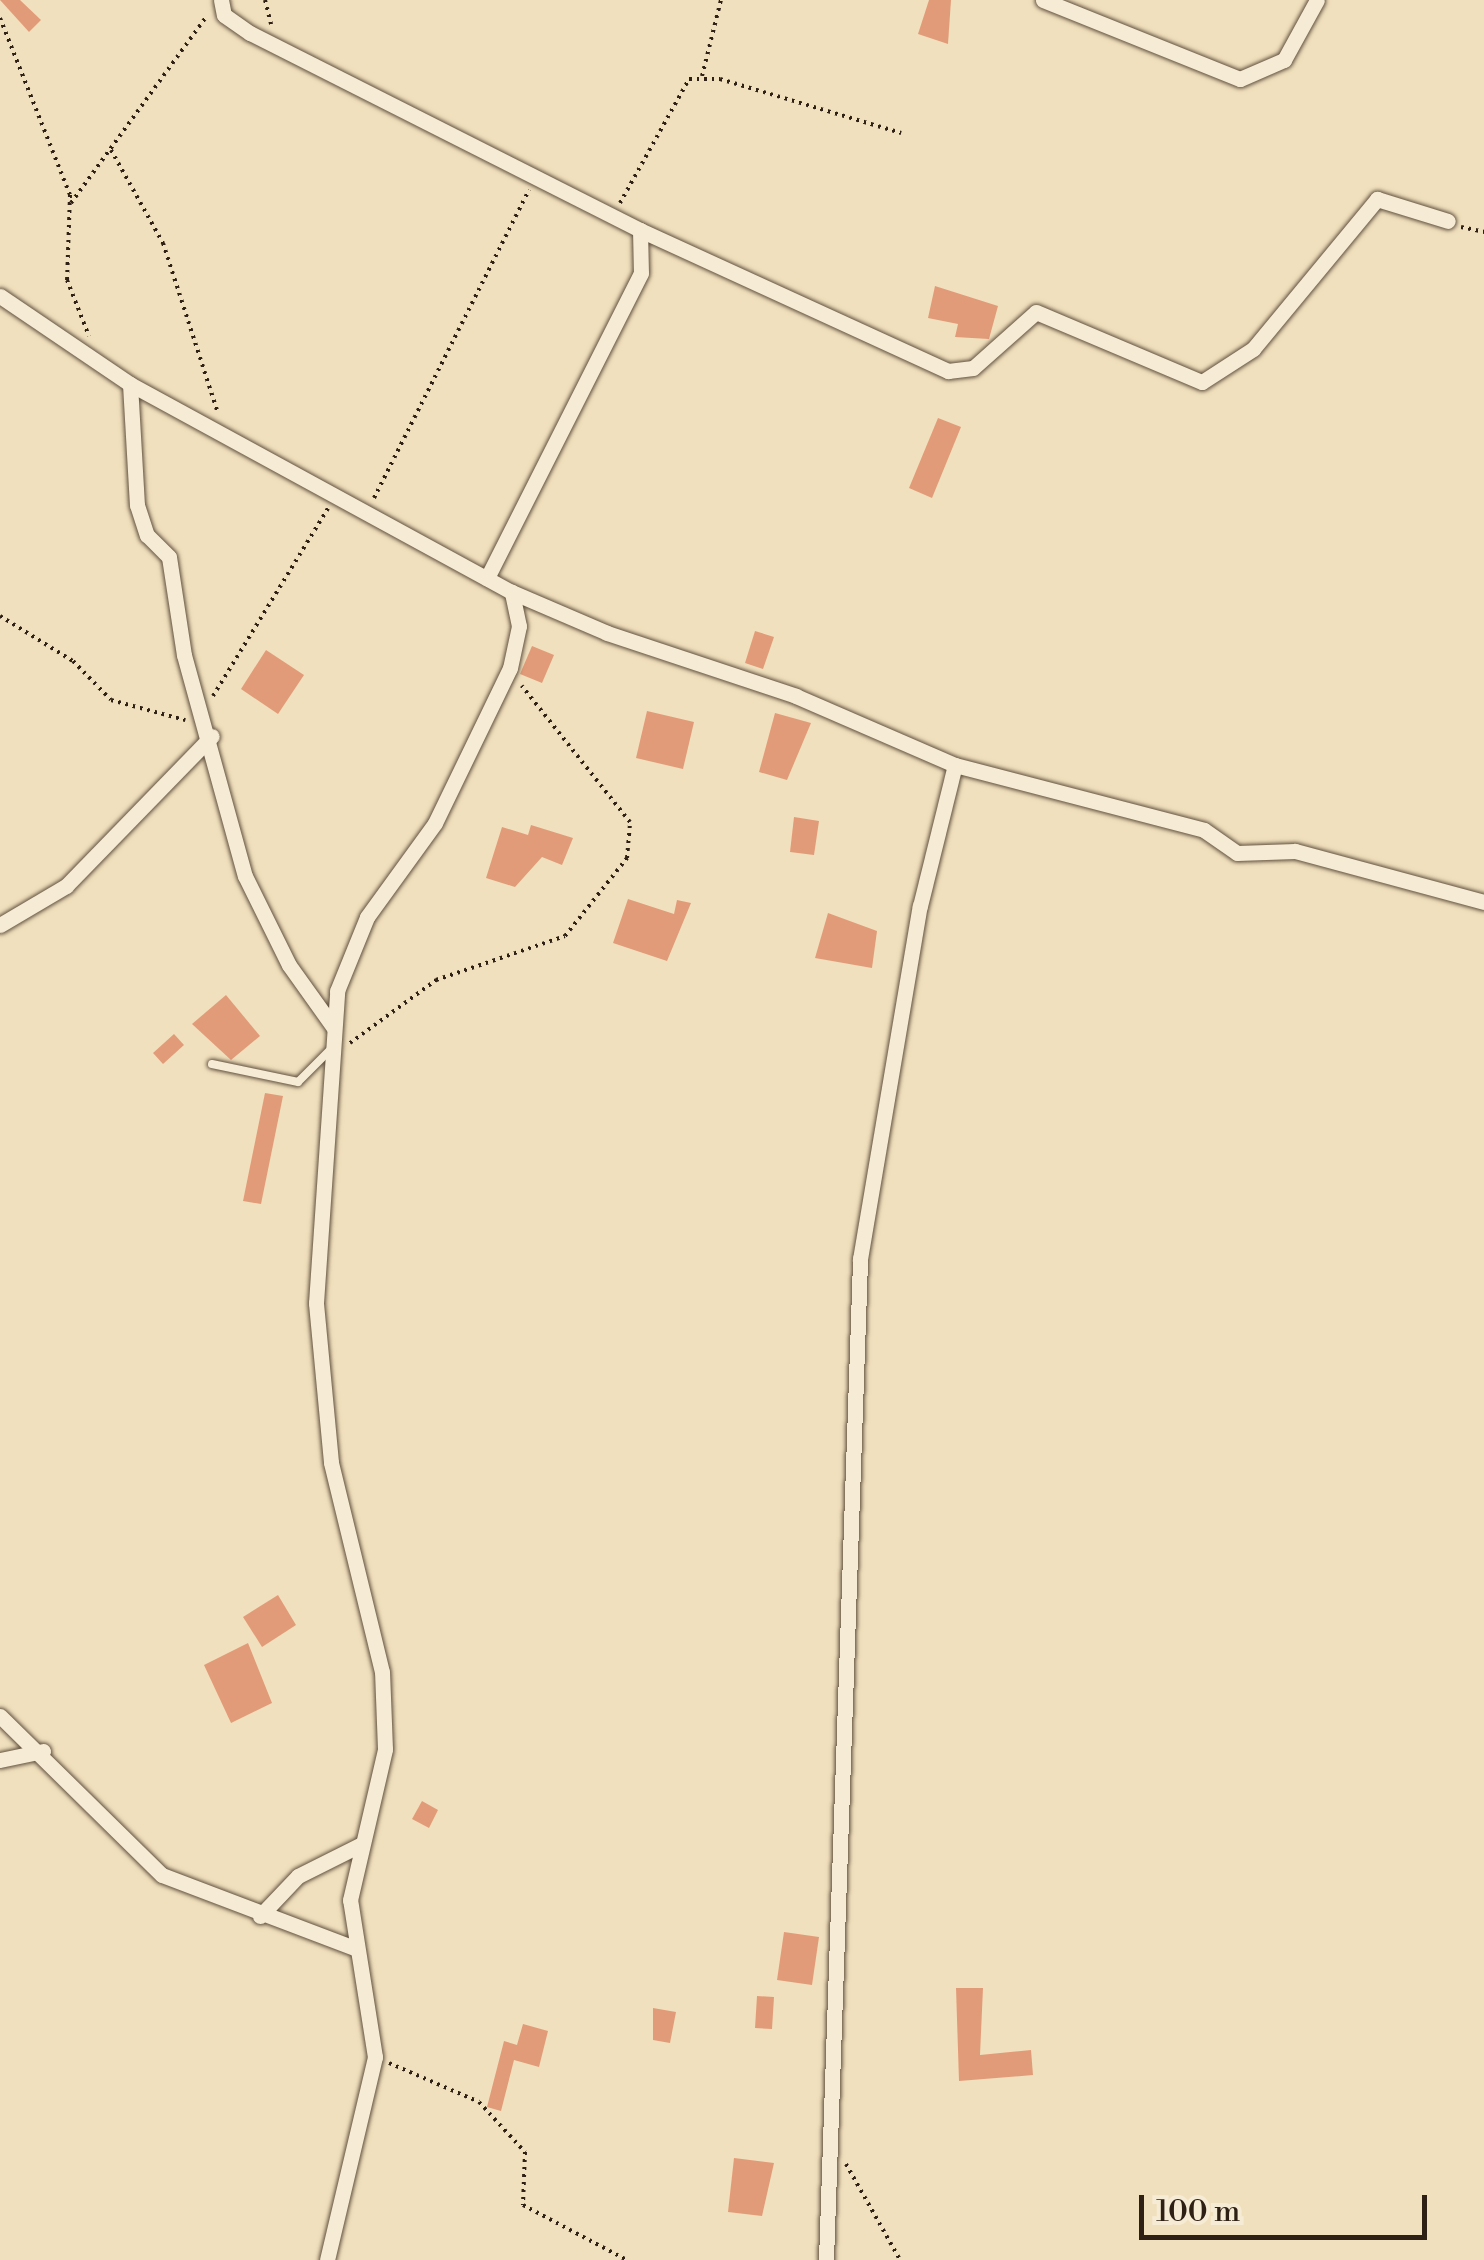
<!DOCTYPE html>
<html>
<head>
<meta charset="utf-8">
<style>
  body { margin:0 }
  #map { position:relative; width:1484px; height:2260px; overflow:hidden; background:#f1e0bd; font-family:"Libre Bodoni",serif }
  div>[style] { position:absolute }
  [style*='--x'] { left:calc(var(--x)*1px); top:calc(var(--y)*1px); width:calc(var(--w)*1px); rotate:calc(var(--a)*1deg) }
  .building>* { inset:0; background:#e29b79 }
  .path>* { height:4px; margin-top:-2px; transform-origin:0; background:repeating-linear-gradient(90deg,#2f2015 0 2.5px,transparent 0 7.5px) }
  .roads { filter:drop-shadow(0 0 2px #60503f) drop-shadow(0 0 2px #60503f) }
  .service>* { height:8px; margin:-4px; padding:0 4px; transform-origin:4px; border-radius:4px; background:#f6ebd4 }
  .minor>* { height:15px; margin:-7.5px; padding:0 7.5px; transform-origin:7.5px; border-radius:7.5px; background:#f6ebd4 }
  span { translate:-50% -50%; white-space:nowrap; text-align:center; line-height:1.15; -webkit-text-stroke:10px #f6ebd4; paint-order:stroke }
  .scale { position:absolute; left:1139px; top:2195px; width:288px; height:45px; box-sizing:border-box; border:5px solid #2f2015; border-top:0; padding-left:12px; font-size:30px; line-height:35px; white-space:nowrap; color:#2f2015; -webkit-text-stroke:8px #f6ebd4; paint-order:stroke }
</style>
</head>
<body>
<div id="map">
  <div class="building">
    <div style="clip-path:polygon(0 0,20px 0,41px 20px,29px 32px)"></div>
    <div style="clip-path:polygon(929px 0,951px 0,948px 44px,918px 34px)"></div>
    <div style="clip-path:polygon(935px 286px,998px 306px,989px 339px,955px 337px,958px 324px,928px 318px)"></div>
    <div style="clip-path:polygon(938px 418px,961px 427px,932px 498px,909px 488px)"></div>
    <div style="clip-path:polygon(755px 631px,774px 637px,763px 669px,745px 663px)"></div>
    <div style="clip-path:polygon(532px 646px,554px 655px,542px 683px,520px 674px)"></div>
    <div style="clip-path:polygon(266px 650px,304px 675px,278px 714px,241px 689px)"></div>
    <div style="clip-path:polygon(647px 711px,694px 722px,683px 769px,636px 758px)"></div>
    <div style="clip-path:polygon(775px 713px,811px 723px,787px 780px,759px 772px)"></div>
    <div style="clip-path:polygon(794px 817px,819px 821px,814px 855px,790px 852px)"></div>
    <div style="clip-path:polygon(531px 825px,573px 838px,562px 865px,542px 857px,515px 887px,486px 878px,502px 827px,528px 835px)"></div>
    <div style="clip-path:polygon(628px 899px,674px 914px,677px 900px,691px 903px,667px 961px,613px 943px)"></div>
    <div style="clip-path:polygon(828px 913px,877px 931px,872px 968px,815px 958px)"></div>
    <div style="clip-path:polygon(226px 995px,260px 1036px,231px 1060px,192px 1024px)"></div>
    <div style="clip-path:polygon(174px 1034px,184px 1045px,163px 1064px,153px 1053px)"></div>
    <div style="clip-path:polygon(265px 1093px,283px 1096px,261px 1204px,243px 1201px)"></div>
    <div style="clip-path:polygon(278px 1595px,296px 1625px,262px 1647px,243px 1617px)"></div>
    <div style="clip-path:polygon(248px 1643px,272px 1703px,231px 1723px,204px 1665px)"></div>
    <div style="clip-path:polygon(422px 1801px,438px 1810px,429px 1828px,412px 1819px)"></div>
    <div style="clip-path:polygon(784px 1932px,819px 1937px,812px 1985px,777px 1980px)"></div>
    <div style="clip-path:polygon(956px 1988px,983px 1988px,980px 2055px,1031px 2050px,1033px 2075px,959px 2081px)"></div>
    <div style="clip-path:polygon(757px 1996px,774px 1997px,772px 2029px,755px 2028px)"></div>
    <div style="clip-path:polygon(653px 2008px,676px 2012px,670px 2043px,653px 2040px)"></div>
    <div style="clip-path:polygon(523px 2024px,548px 2031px,539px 2067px,514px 2060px,501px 2111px,487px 2107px,504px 2041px,517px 2045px)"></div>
    <div style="clip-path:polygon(734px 2158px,774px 2163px,762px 2216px,728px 2212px)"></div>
  </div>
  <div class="path">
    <div style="--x:265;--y:0;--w:25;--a:76"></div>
    <div style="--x:0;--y:18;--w:190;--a:68.4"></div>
    <div style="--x:70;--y:195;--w:85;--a:92"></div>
    <div style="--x:67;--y:280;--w:60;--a:68.6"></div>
    <div style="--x:702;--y:76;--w:78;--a:-76"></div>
    <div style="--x:111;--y:150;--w:107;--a:60.8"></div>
    <div style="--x:163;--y:243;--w:179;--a:72.1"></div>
    <div style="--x:71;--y:203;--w:230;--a:-54"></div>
    <div style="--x:620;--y:203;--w:142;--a:-60.9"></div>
    <div style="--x:689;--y:79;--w:31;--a:0"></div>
    <div style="--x:720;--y:79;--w:189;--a:16.6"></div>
    <div style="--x:1461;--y:227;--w:24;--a:12"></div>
    <div style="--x:374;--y:498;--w:345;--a:-63.3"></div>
    <div style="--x:0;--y:616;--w:86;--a:31.7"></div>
    <div style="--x:73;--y:661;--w:54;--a:45.7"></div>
    <div style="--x:111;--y:700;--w:77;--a:15.1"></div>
    <div style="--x:213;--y:696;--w:220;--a:-58.5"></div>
    <div style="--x:350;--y:1043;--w:107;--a:-36.2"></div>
    <div style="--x:436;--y:980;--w:136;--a:-18.8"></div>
    <div style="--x:565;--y:936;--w:100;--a:-51.5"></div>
    <div style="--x:627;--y:858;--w:36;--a:-85"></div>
    <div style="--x:630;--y:822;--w:174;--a:-128.5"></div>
    <div style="--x:389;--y:2063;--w:98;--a:23.4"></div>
    <div style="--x:479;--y:2102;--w:68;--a:47.4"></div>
    <div style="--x:525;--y:2152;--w:53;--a:92.2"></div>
    <div style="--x:523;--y:2205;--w:118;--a:27.9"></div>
    <div style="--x:846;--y:2164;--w:110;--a:60.6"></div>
  </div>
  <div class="roads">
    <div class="service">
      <div style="--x:212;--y:1064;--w:88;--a:11.8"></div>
      <div style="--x:298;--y:1082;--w:47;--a:-45"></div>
    </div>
    <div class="minor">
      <div style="--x:221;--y:0;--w:15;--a:79"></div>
      <div style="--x:224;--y:15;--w:32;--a:35"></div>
      <div style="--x:250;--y:33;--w:437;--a:26.8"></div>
      <div style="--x:640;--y:230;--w:43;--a:88.7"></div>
      <div style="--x:641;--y:273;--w:342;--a:116.8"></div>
      <div style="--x:1043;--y:0;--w:212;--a:21.9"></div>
      <div style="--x:1240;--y:79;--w:48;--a:-23.4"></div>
      <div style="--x:1284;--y:60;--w:68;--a:-61.2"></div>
      <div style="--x:640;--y:230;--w:339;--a:24.6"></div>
      <div style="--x:948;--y:371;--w:25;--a:-7"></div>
      <div style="--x:973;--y:368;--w:84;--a:-41.6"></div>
      <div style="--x:1036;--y:312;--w:180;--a:22.9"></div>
      <div style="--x:1202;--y:382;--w:61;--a:-32.9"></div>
      <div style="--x:1253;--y:349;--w:195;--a:-50.4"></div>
      <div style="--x:1377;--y:199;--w:74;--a:17.2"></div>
      <div style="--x:0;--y:296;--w:157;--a:34.1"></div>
      <div style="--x:130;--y:384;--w:435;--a:28.6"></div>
      <div style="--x:512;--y:592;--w:103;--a:23.3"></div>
      <div style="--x:607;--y:633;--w:199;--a:18.4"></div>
      <div style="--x:796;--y:696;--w:173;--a:23.5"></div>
      <div style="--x:955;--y:765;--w:257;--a:14.6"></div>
      <div style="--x:1204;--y:830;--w:40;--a:34.9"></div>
      <div style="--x:1237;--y:853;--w:58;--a:-2"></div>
      <div style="--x:1295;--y:851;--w:196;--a:15.1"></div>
      <div style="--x:130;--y:384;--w:121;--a:86.7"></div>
      <div style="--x:137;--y:505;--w:32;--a:72"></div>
      <div style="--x:147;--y:535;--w:31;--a:45"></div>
      <div style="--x:169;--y:557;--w:99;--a:81.3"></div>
      <div style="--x:184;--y:655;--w:229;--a:74.6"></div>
      <div style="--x:245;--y:876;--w:99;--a:63.7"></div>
      <div style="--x:289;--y:965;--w:77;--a:54.5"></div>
      <div style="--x:0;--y:925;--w:77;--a:-30.6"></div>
      <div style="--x:66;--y:886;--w:209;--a:-45.8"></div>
      <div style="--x:0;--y:1716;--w:227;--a:44.5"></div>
      <div style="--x:162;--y:1875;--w:205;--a:20.8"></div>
      <div style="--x:0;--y:1760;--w:44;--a:-11.8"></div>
      <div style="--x:260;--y:1916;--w:55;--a:-46.5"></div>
      <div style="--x:298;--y:1876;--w:72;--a:-26.6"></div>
      <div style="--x:327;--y:2260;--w:209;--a:-76.7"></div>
      <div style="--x:375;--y:2057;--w:159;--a:-99"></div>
      <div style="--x:350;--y:1900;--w:155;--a:-76.9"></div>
      <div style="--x:385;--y:1749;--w:77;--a:-92.2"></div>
      <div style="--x:382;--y:1672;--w:216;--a:-103.7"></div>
      <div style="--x:331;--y:1462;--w:160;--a:-95.4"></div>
      <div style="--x:316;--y:1303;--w:313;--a:-86.1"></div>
      <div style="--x:337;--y:991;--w:80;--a:-67.9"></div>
      <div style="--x:367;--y:917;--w:116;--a:-54.1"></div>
      <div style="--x:435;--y:823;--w:172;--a:-64.2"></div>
      <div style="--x:510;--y:668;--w:43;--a:-77.9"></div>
      <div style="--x:519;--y:626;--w:35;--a:-102"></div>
      <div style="--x:826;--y:2260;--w:1002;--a:-88.05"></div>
      <div style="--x:860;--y:1259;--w:358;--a:-80.4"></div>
      <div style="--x:920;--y:906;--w:145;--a:-76.1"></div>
    </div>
  </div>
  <div class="scale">100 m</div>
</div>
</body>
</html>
